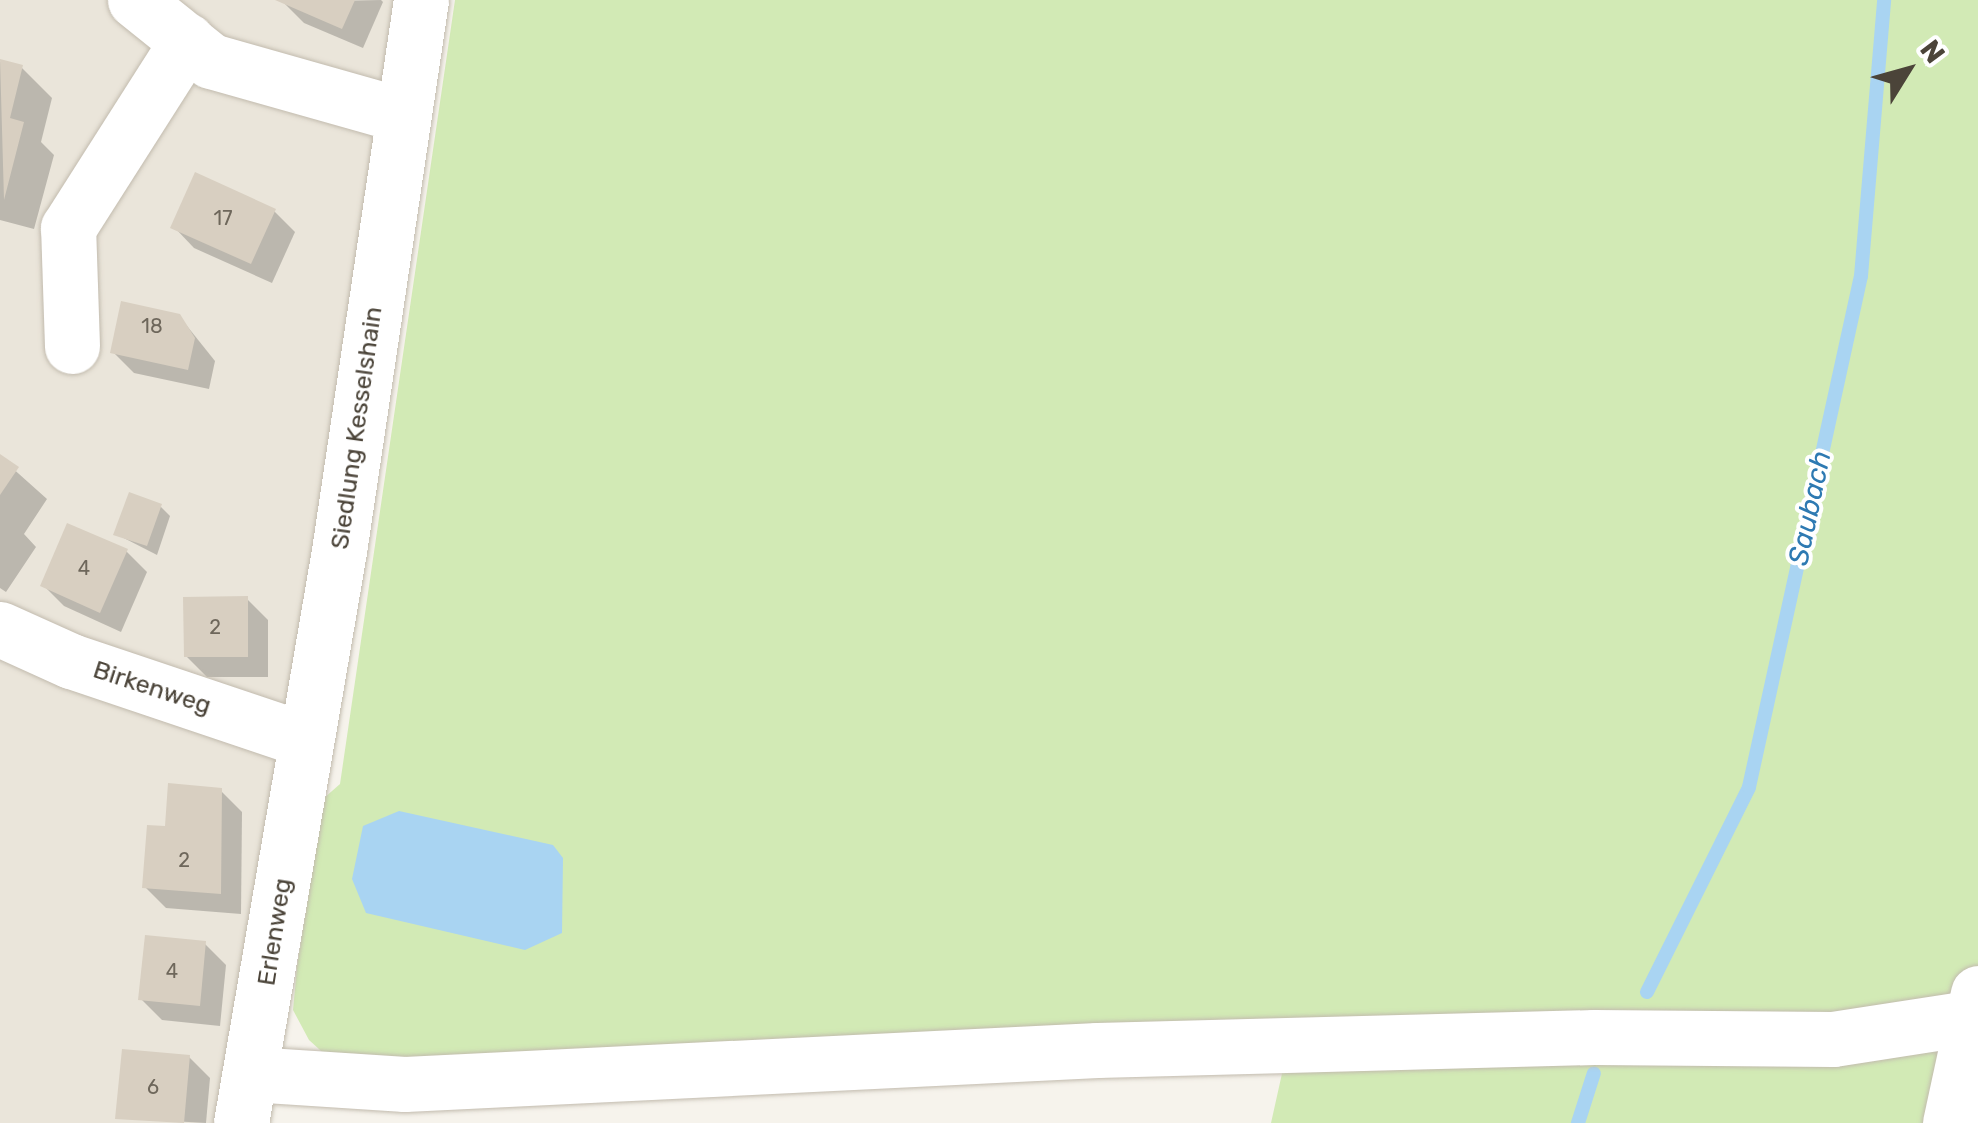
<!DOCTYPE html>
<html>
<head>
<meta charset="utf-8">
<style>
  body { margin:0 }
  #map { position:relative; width:1978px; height:1123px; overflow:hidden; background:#f6f3ec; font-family:Rubik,sans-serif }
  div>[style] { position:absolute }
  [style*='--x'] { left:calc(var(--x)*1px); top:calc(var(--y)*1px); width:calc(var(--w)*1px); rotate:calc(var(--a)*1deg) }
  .residential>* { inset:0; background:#eae5da }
  .green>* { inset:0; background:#d2eab5 }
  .water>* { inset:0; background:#a9d4f2 }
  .shadow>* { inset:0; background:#0003 }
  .stream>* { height:14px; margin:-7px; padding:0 7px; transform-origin:7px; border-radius:7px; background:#a9d4f2 }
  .building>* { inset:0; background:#d8cfc1 }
  .roads { filter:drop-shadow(0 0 2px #c2bbae) drop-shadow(0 0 2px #c2bbae) }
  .minor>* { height:55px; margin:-27.5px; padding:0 27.5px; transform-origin:27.5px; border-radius:27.5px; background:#fff }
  span { translate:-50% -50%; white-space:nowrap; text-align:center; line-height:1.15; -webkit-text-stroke:8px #fff; paint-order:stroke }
  .number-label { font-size:20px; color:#6e675b }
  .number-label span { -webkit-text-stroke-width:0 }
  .street-label { font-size:25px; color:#4b4439 }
  .water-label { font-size:28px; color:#2e7ab2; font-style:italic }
  .north { position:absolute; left:1858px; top:20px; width:100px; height:100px; -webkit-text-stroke:8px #fff; paint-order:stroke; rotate:53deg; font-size:28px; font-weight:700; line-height:40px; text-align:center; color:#4b4439 }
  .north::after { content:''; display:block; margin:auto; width:35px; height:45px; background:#4b4439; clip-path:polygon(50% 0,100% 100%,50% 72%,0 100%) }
</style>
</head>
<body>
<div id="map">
  <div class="residential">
    <div style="clip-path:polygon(0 0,402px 0,318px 546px,217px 1123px,0 1123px)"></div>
  </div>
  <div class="green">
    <div style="clip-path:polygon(455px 0,1978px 0,1978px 1123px,1271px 1123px,1285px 1060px,1503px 1053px,1620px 1060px,1704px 1054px,1826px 1065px,1865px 1055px,1924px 1052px,1948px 1016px,1832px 1023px,1804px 1015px,1750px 1022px,1493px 1021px,1033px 1035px,548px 1068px,346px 1067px,331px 1060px,309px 1040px,293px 1010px,297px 967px,324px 798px,340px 784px)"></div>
  </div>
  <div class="water">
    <div style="clip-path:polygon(399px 811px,553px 845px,563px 858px,562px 933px,525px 950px,366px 913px,352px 879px,363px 826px)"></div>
  </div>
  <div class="shadow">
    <div style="clip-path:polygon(283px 2px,381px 0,383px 2px,363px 48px,304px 23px)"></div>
    <div style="clip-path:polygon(0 62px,22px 68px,52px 98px,41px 142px,54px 155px,34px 229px,0 220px)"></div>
    <div style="clip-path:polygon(274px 211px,295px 232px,272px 283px,194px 248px,174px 227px)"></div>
    <div style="clip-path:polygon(179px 316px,215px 361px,209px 389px,134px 373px,113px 352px)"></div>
    <div style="clip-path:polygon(0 457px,47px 499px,24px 534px,36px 547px,6px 592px,0 588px)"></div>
    <div style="clip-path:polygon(160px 506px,170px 516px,157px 555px,116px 534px)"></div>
    <div style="clip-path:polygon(126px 551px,147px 572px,121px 632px,64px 606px,43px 585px)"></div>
    <div style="clip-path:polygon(247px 599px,268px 620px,268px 677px,207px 677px,186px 656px)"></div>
    <div style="clip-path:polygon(221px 791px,242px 812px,241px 914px,166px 908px,145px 887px,167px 829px)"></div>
    <div style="clip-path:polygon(205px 944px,226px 965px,220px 1026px,162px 1020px,141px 999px)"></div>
    <div style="clip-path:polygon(189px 1057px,210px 1078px,206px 1123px,118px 1118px)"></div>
  </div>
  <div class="stream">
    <div style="--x:1647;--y:992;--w:229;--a:-63.5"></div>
    <div style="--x:1749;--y:787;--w:523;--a:-77.64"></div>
    <div style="--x:1861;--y:276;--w:277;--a:-85.2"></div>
    <div style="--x:1578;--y:1123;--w:52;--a:-72.3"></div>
  </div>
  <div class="building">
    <div style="clip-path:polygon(275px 0,355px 0,342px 29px)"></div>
    <div style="clip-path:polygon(0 59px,23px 65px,10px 118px,24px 122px,4px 200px)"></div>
    <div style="clip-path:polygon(195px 172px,276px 209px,251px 264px,170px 228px)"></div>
    <div style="clip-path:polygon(121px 301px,180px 314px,195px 338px,188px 370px,110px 353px)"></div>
    <div style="clip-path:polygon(0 454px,19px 467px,0 495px)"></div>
    <div style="clip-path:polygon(129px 492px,162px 504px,147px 546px,113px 535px)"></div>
    <div style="clip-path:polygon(67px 523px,128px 549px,100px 613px,40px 586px)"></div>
    <div style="clip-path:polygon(248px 596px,248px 657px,184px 657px,183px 597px)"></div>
    <div style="clip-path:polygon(168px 783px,222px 788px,221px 894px,142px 888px,147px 825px,165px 826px)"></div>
    <div style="clip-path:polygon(145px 935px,206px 941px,200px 1006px,138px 1000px)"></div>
    <div style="clip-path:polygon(122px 1049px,190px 1055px,184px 1123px,115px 1119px)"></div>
  </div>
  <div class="roads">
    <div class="minor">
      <div style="--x:135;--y:0;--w:97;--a:38.8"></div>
      <div style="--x:211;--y:61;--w:198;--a:15.8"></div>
      <div style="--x:72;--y:346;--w:118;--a:-91.9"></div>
      <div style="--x:68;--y:228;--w:222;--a:-57.5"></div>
      <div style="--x:0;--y:629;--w:78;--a:24.3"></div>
      <div style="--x:71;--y:661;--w:248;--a:18.6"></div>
      <div style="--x:251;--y:1074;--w:154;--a:3.7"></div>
      <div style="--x:405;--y:1084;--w:693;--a:-2.81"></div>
      <div style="--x:1097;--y:1050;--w:497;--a:-1.5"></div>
      <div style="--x:1594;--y:1037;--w:239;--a:0.5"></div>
      <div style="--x:1833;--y:1039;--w:138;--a:-8.8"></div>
      <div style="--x:241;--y:1123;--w:580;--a:-80.28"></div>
      <div style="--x:339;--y:551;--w:557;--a:-81.54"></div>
      <div style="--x:1950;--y:1123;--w:133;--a:-77.8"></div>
    </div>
  </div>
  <div class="number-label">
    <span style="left:223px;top:218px">17</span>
    <span style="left:152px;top:326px">18</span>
    <span style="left:84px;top:568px">4</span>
    <span style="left:215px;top:627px">2</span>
    <span style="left:184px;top:860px">2</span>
    <span style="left:172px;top:971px">4</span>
    <span style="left:153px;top:1087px">6</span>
  </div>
  <div class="street-label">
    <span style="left:357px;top:428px;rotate:-82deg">Siedlung Kesselshain</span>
    <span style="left:152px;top:688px;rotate:18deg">Birkenweg</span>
    <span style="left:275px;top:932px;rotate:-81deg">Erlenweg</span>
  </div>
  <div class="water-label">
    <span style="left:1810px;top:508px;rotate:-78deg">Saubach</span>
  </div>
  <div class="north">N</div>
</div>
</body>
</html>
